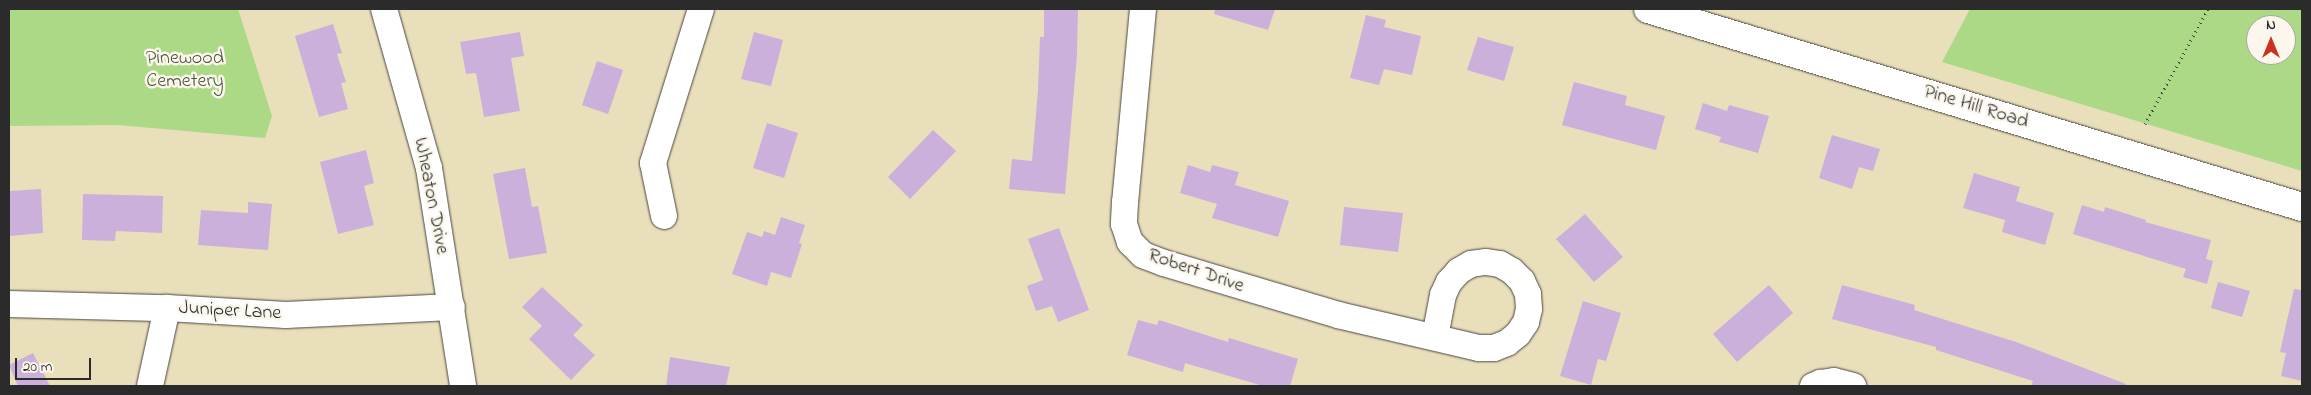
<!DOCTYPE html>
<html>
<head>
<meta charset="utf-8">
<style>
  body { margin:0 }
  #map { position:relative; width:2311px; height:395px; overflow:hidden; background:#eadfbb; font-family:"Indie Flower",sans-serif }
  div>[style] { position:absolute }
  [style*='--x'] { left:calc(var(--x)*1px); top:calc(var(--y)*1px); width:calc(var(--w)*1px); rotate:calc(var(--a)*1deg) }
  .green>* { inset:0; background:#abd986 }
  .building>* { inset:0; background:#cab0da }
  .path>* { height:3px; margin-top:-1.5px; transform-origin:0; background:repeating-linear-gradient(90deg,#484641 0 1px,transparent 0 5px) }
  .roads { filter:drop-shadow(0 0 1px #484641) drop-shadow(0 0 1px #484641) }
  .minor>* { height:26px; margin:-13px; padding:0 13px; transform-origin:13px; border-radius:13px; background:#fff }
  .tertiary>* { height:28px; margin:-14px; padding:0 14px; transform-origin:14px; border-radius:14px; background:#fff }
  span { translate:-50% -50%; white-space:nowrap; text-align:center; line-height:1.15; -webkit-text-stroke:5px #fbf7ec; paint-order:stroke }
  .park-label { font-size:20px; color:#4b5642 }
  .street-label { font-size:20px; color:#2b2b2b }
  .frame { position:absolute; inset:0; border:10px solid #2b2b2b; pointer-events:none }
  .north { position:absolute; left:2246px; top:15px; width:50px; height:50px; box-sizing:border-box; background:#fbf7ec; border:1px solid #a8a59f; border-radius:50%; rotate:0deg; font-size:14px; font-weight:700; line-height:20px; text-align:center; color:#2b2b2b }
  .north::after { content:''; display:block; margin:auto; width:18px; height:22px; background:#c8321e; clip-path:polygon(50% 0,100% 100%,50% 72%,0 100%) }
  .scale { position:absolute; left:15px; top:358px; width:76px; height:22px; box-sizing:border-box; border:2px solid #2b2b2b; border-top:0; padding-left:6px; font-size:15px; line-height:18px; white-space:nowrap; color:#2b2b2b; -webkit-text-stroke:4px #fbf7ec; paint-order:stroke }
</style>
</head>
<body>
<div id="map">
  <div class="green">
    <div style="clip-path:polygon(9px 9px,238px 9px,272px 116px,265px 138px,118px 125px,9px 126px)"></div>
    <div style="clip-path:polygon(evenodd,1970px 9px,2302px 9px,2302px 171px,1942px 62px,1970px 9px,2256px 25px,2286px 25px,2286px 55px,2256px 55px,2256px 25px)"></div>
  </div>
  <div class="building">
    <div style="clip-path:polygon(1044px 9px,1078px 9px,1077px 55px,1065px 194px,1009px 189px,1012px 159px,1032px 161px,1038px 90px,1040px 37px,1044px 37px)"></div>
    <div style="clip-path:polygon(1215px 9px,1275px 9px,1268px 30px,1214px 14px)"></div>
    <div style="clip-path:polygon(1366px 15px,1386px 20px,1384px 27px,1421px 36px,1412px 75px,1384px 69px,1379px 85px,1350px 78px)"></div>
    <div style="clip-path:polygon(333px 24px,342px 53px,337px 54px,346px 82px,341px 83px,348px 109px,319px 117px,295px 36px)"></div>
    <div style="clip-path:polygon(520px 32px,524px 56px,511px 58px,520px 111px,484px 117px,476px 73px,466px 74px,460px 42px)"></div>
    <div style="clip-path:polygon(754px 32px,783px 40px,771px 86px,741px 79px)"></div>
    <div style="clip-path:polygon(1478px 37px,1514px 47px,1504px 81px,1467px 70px)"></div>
    <div style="clip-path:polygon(597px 61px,623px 70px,608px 114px,582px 105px)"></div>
    <div style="clip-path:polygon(1574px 82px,1627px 96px,1625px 105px,1665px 116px,1656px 150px,1562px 125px)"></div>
    <div style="clip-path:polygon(1703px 103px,1727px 111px,1729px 105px,1769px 116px,1758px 153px,1719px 142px,1721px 137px,1695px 129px)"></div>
    <div style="clip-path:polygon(767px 123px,798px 133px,784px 178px,753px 168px)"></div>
    <div style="clip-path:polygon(933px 130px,956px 151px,910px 199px,888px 177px)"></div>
    <div style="clip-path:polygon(1832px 135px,1880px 149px,1873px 171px,1859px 167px,1852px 189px,1819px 178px)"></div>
    <div style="clip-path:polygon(366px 150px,374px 183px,364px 186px,374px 225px,338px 234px,320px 162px)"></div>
    <div style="clip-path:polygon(1188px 165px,1210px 172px,1212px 165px,1239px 172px,1235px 185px,1289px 201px,1278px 237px,1212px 218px,1217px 204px,1180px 193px)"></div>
    <div style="clip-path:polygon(525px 168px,532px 207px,538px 206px,547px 253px,509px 259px,493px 174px)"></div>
    <div style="clip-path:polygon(1974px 173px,2020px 187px,2016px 201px,2054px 213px,2045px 245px,2002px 232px,2005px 220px,1963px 208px)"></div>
    <div style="clip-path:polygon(41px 189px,43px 233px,9px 236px,9px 191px)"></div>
    <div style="clip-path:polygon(83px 194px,163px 196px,162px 233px,116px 231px,115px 241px,82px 240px)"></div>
    <div style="clip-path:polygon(248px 202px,272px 204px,268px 250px,198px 245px,201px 210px,248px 213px)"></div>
    <div style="clip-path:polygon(2082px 205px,2104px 212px,2105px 207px,2146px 220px,2145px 222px,2211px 240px,2206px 259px,2213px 261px,2207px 284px,2183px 277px,2186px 269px,2073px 234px)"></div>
    <div style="clip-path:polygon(1344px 207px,1403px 213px,1398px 252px,1340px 245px)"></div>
    <div style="clip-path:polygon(1585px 214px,1623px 257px,1594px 282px,1556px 239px)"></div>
    <div style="clip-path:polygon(781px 217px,805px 225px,799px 243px,802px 244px,791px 278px,771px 272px,767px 286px,732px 274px,747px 232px,762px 237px,764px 231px,775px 235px)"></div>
    <div style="clip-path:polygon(1059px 228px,1089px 310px,1058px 322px,1052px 306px,1036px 311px,1027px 286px,1043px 280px,1028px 239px)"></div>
    <div style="clip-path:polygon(2218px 282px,2250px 291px,2242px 317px,2211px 308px)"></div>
    <div style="clip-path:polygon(1769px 285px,1793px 313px,1737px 362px,1713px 334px)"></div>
    <div style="clip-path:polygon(1842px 285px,1915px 305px,1914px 310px,2016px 342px,2126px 384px,2126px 386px,2031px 386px,2033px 381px,1936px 350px,1936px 347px,1832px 319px)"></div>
    <div style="clip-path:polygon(542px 287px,583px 325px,573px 335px,595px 355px,571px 380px,529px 339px,542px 326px,522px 307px)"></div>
    <div style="clip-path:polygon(2294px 289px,2302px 290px,2302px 381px,2281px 376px,2286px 353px,2280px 352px)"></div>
    <div style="clip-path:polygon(1583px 301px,1621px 313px,1606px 361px,1598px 359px,1591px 385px,1560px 376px)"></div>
    <div style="clip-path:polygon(1138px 320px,1157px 325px,1159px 320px,1228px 342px,1229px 338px,1298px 359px,1290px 386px,1263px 386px,1185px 363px,1183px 372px,1127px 355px)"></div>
    <div style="clip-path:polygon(33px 353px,50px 386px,18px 386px,9px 365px)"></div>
    <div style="clip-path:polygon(670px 357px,730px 367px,726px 386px,666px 386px)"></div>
  </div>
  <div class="path">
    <div style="--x:2145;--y:124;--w:131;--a:-61.3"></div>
  </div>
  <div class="roads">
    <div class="minor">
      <div style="--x:384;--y:9;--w:165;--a:74.2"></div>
      <div style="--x:429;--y:168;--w:221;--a:81.1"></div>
      <div style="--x:1143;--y:9;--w:194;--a:95.3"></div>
      <div style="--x:1125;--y:202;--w:22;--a:93"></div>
      <div style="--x:1124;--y:224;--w:19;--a:72"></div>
      <div style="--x:1130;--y:242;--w:18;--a:45"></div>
      <div style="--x:1143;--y:255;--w:22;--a:21"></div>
      <div style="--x:1164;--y:263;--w:182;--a:16.6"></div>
      <div style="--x:1338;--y:315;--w:145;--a:13.2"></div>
      <div style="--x:1479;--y:348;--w:15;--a:0"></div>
      <div style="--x:1494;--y:348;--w:14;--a:-21"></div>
      <div style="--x:1507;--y:343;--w:14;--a:-39"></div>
      <div style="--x:1518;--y:334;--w:14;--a:-56"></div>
      <div style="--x:1526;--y:322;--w:13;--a:-77"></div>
      <div style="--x:1529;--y:309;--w:15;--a:-94"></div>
      <div style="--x:1528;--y:294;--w:14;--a:-115"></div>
      <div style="--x:1522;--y:281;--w:14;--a:-135"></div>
      <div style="--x:1512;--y:271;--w:14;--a:-150"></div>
      <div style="--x:1500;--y:264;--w:15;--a:-172"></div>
      <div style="--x:1485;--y:262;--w:14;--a:172"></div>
      <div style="--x:1471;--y:264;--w:14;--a:150"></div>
      <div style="--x:1459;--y:271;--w:15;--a:132"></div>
      <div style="--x:1449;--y:282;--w:14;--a:115"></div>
      <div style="--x:1443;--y:295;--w:43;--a:100.8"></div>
      <div style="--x:664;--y:216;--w:54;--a:-101.7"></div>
      <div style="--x:653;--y:163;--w:161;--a:-72.7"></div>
      <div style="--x:9;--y:304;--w:158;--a:1.5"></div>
      <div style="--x:167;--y:308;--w:119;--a:3.4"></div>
      <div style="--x:286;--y:315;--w:166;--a:-2.8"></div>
      <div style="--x:150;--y:386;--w:80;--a:-77.7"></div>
      <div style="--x:1813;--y:386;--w:8;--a:-23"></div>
      <div style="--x:1820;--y:383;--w:14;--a:-8"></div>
      <div style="--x:1834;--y:381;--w:20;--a:15"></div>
    </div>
    <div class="tertiary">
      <div style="--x:1648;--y:9;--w:683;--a:16.84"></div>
    </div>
  </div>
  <div class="park-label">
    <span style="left:185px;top:70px">Pinewood<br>Cemetery</span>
  </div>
  <div class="street-label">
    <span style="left:1976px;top:107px;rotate:17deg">Pine Hill Road</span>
    <span style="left:431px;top:196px;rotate:79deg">Wheaton Drive</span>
    <span style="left:1196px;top:271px;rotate:19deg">Robert Drive</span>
    <span style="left:230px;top:311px;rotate:3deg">Juniper Lane</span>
  </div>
  <div class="frame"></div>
  <div class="north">N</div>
  <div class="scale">20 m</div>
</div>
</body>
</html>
